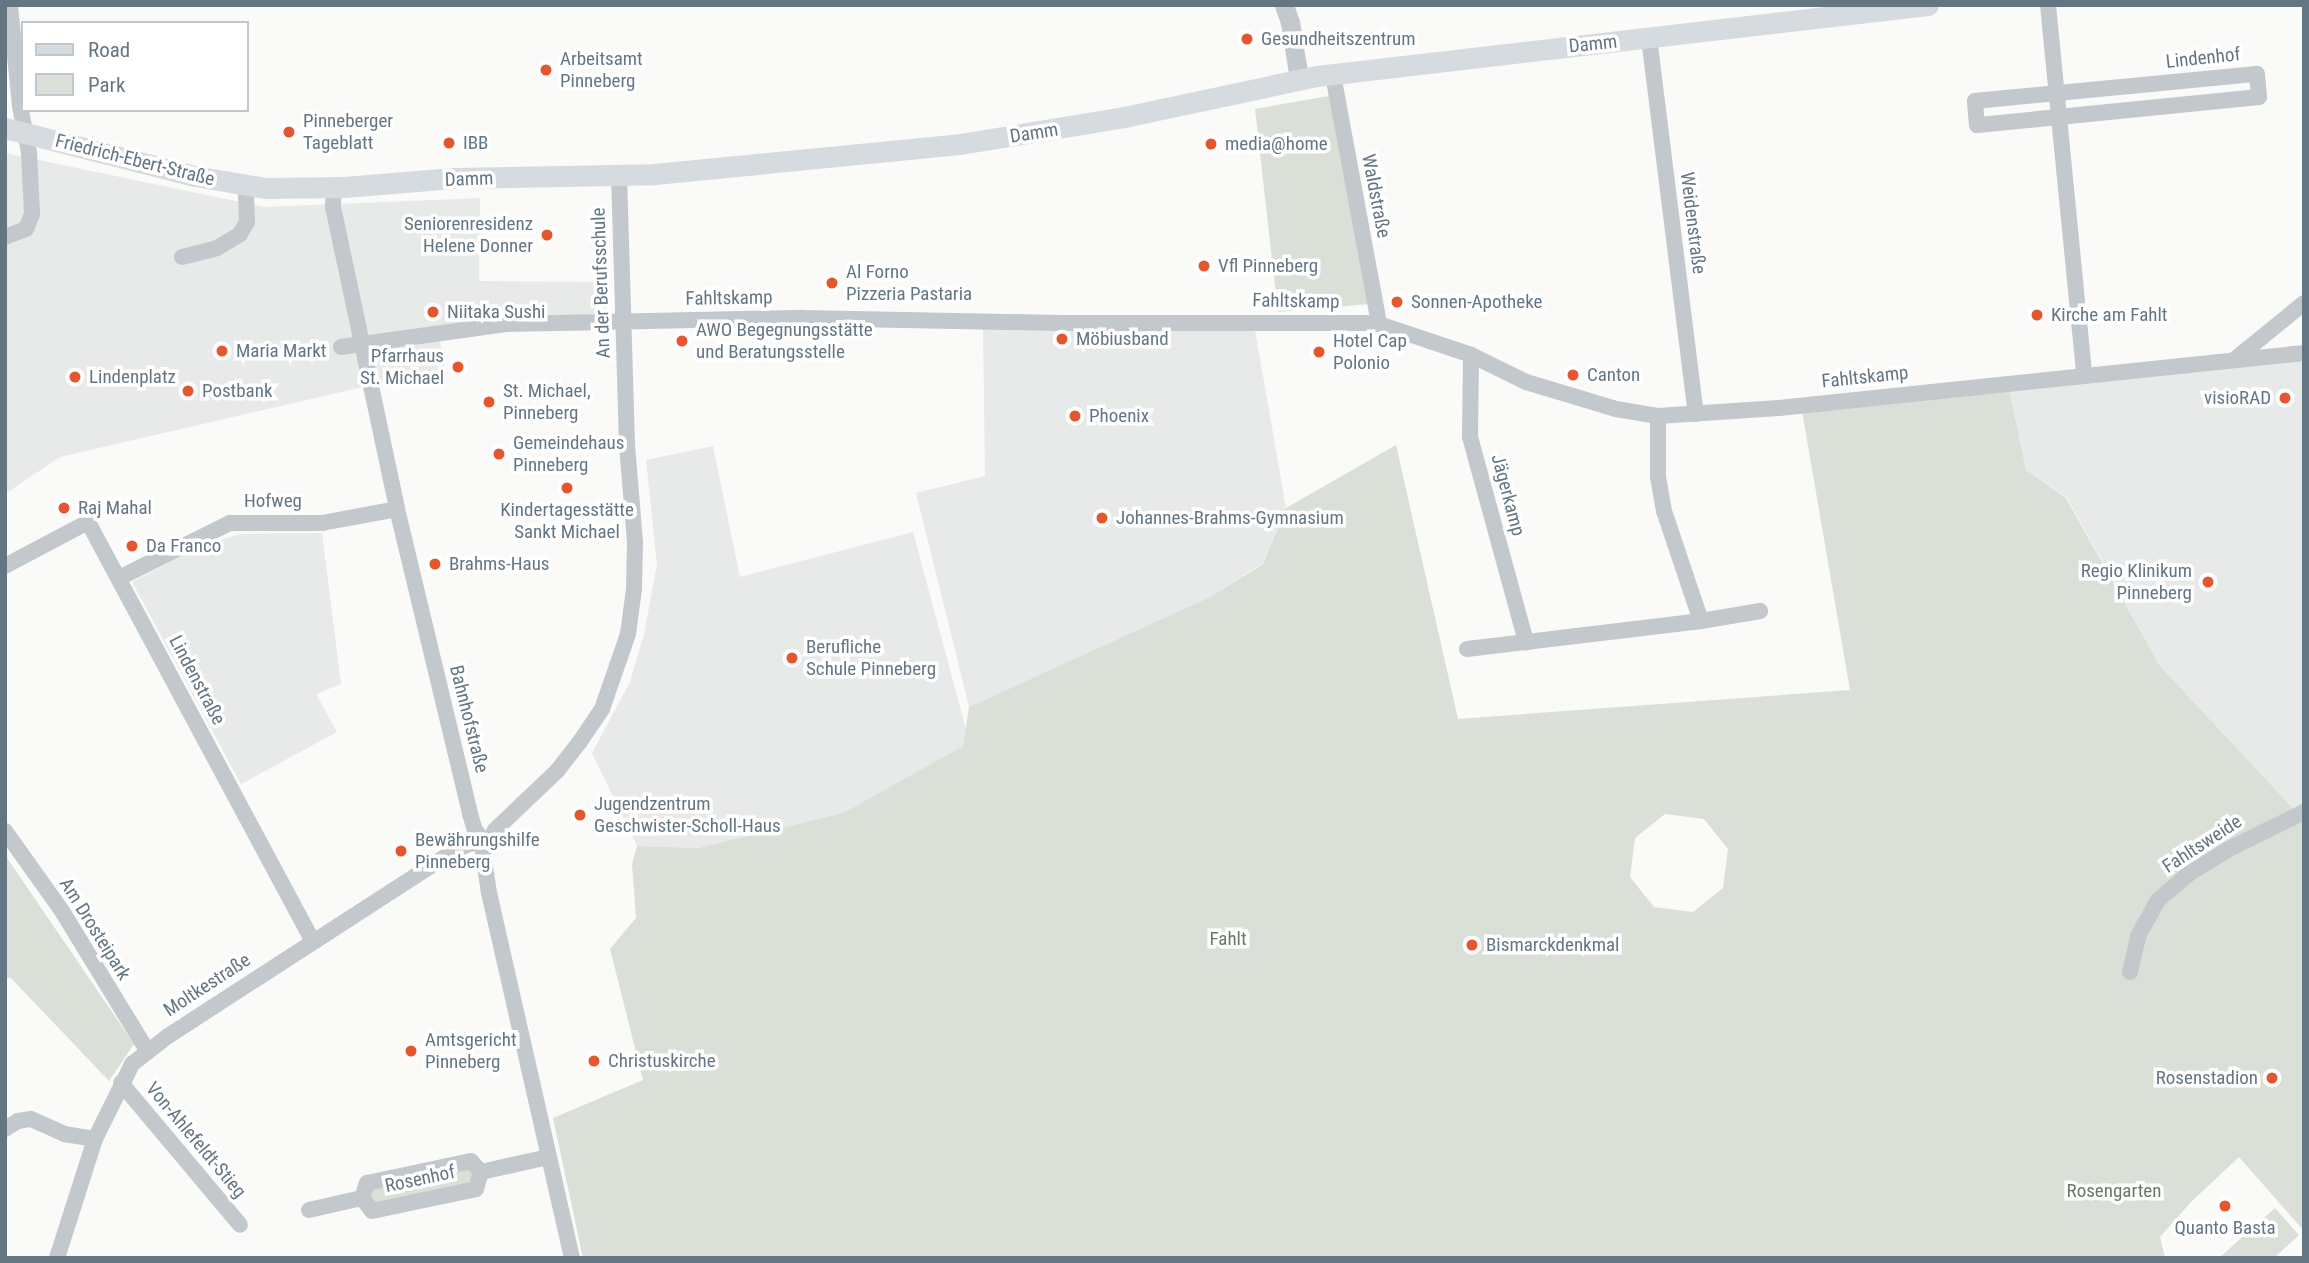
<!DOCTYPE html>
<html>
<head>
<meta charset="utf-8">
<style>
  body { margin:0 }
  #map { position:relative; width:2309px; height:1263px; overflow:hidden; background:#fafaf8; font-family:"Roboto Condensed",sans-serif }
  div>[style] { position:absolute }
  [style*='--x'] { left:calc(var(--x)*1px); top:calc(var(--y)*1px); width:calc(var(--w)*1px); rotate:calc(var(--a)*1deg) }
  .built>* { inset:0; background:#e8e9e9 }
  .green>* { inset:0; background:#dadfd7 }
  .minor>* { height:16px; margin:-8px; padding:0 8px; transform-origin:8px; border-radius:8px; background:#c3c8cc }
  .tertiary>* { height:19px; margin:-9.5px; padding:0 9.5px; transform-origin:9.5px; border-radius:9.5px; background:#c3c8cc }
  .secondary>* { height:21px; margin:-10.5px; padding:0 10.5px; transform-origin:10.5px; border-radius:10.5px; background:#d6dbdf }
  .dots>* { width:19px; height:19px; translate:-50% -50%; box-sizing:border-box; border:4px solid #fff; border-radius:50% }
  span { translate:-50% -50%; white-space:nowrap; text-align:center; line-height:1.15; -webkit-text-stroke:7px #fff; paint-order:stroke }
  .poi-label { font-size:19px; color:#657683 }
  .left { translate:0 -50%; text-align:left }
  .right { translate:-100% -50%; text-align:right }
  .street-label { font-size:19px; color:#657683 }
  .park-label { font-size:19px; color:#687a64 }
  .frame { position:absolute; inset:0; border:7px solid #657683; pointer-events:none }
  .legend { position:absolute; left:21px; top:21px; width:228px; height:91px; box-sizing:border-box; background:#fff; border:2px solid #c1c8cd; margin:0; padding:9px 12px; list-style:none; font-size:21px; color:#657683 }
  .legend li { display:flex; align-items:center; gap:14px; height:35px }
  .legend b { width:35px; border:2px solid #c1c8cd }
</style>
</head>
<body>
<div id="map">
  <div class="built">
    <div style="clip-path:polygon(5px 153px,265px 207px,480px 198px,479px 281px,609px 282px,604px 331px,514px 331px,440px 341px,445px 368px,60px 457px,5px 494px)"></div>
    <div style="clip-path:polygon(983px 327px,1255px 330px,1286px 508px,1263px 563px,1210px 597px,969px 707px,916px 493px,985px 476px)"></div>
    <div style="clip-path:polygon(2304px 358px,2304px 820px,2160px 666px,2067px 498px,2026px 470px,2009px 389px)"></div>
    <div style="clip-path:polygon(713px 446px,740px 577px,913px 532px,966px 729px,963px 746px,843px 813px,698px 848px,637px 846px,592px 753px,630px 682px,644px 634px,657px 564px,646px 460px)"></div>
    <div style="clip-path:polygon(322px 533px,341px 684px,316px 694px,337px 732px,241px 784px,132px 582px,203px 545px,241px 534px)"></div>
  </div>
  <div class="green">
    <div style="clip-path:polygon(1329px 96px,1369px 304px,1278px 312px,1255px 109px)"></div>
    <div style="clip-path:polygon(evenodd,2009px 389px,2026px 470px,2066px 498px,2160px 666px,2304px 820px,2304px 1231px,2239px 1157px,2191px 1202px,2160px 1237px,2165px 1258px,583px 1258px,553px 1118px,643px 1080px,610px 949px,636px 918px,632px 864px,637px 846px,698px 848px,843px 813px,963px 746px,969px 707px,1210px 597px,1263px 564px,1286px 508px,1396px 445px,1458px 719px,1850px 690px,1802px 411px,2009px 389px,1665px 814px,1704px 819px,1728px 849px,1723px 888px,1693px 912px,1654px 907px,1630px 877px,1635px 838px,1665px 814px)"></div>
    <div style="clip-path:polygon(5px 855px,134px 1044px,109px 1081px,10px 977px,5px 980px)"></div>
    <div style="clip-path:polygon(469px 1168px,474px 1174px,468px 1186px,377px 1205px,371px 1202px,369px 1190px)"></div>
    <div style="clip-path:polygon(2275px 1208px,2299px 1235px,2274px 1258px,2219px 1258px)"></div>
  </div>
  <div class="minor">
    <div style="--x:2048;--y:5;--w:372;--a:84.4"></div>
    <div style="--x:1649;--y:38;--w:379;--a:82.9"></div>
    <div style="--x:2257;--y:74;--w:23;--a:85"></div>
    <div style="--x:2259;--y:97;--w:283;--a:174.3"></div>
    <div style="--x:1977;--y:125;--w:24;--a:-95"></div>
    <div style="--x:1975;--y:101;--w:283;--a:-5.5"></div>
    <div style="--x:1333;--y:75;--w:253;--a:79.5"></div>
    <div style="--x:334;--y:186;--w:21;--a:93"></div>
    <div style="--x:333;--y:207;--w:309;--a:78"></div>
    <div style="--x:397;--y:509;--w:314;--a:76.5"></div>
    <div style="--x:470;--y:814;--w:17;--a:73"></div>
    <div style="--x:475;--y:830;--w:18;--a:52"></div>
    <div style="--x:5;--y:237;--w:22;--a:-21"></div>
    <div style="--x:26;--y:229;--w:16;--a:-68"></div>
    <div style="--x:32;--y:214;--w:62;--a:-92.8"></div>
    <div style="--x:29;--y:152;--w:47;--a:-101.1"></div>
    <div style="--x:20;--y:106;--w:101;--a:-95.7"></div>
    <div style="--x:182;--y:257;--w:36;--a:-14"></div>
    <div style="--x:217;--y:248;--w:27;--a:-31"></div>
    <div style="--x:240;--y:234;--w:14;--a:-60"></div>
    <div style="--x:247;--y:222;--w:37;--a:-92"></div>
    <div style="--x:341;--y:347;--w:168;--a:-7.9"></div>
    <div style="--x:507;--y:324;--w:295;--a:-1.2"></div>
    <div style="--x:802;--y:318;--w:258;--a:1.1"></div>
    <div style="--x:1060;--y:323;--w:305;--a:0"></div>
    <div style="--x:1365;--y:323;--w:14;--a:4"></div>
    <div style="--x:1379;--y:324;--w:97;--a:18.6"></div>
    <div style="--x:1471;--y:355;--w:61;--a:26.1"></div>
    <div style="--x:1526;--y:382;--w:94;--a:16.7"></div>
    <div style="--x:1616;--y:409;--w:43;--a:9.5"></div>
    <div style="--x:1658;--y:416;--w:121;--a:-3.8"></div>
    <div style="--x:1779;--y:408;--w:528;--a:-5.98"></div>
    <div style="--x:1471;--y:355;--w:82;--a:90.7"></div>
    <div style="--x:1470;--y:437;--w:213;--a:74.7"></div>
    <div style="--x:2234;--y:360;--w:90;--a:-39.2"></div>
    <div style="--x:1658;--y:416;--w:61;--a:90"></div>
    <div style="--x:1658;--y:477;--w:35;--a:80"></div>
    <div style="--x:1664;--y:511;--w:116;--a:71.4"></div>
    <div style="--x:5;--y:566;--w:94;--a:-27.9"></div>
    <div style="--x:88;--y:522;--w:476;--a:61.8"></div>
    <div style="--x:119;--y:578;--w:124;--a:-26.4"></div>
    <div style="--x:230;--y:523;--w:92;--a:0"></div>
    <div style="--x:322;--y:523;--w:76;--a:-10.6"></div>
    <div style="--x:1467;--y:649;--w:236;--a:-6.8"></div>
    <div style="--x:1701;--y:621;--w:60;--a:-9.6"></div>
    <div style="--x:5;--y:831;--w:98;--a:54.5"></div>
    <div style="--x:62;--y:911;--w:163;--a:58.6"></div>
    <div style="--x:2130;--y:972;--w:37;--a:-77"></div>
    <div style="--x:2138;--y:936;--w:41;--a:-60.9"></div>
    <div style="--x:2158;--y:900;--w:42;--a:-40.2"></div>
    <div style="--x:2190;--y:873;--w:46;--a:-31.6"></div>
    <div style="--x:2229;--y:849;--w:84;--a:-26.3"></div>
    <div style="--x:121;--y:1083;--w:185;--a:50"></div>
    <div style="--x:5;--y:1129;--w:15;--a:-32"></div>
    <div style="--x:18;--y:1121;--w:13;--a:-9"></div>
    <div style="--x:31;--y:1119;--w:36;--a:24"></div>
    <div style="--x:64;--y:1134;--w:31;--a:9"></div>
    <div style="--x:481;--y:1172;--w:69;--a:-12.6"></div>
    <div style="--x:362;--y:1198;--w:16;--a:52"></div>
    <div style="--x:372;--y:1211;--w:106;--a:-11.9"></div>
    <div style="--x:476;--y:1189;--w:18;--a:-74"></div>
    <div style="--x:362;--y:1198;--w:16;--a:-72"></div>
    <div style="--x:367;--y:1183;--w:106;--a:-11.9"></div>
    <div style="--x:471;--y:1161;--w:15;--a:48"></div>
    <div style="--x:309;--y:1210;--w:54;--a:-12.8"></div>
    <div style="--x:57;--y:1258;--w:125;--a:-72.3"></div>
    <div style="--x:95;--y:1139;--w:84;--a:-63.7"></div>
    <div style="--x:132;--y:1064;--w:46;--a:-37.9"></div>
    <div style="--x:168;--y:1036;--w:344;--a:-32.9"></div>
    <div style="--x:457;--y:849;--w:16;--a:-22"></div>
    <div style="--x:472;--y:843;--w:14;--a:4"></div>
    <div style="--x:572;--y:1258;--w:374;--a:-102.8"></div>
    <div style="--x:489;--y:893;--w:40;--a:-98.5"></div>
    <div style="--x:483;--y:853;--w:26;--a:-62"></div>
    <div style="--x:495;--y:830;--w:86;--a:-43.6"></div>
    <div style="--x:557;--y:771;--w:36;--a:-52"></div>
    <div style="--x:579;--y:743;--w:41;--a:-55.9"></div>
    <div style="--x:602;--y:709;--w:79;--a:-70.9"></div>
    <div style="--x:628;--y:634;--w:45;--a:-82.4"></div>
    <div style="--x:634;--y:589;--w:47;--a:-88.8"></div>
    <div style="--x:635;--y:542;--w:98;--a:-94.7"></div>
    <div style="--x:627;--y:444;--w:268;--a:-91.7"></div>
  </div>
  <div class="tertiary">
    <div style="--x:1284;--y:5;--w:18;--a:71"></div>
    <div style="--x:1290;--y:22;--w:58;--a:81"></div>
  </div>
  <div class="secondary">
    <div style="--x:5;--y:128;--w:196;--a:14.2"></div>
    <div style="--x:195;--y:176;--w:71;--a:9.7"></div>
    <div style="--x:265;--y:188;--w:79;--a:-0.7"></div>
    <div style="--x:344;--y:187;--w:110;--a:-4.7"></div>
    <div style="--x:454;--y:178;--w:201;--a:-1.1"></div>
    <div style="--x:655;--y:174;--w:306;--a:-5.6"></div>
    <div style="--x:960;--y:144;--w:166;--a:-9.3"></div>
    <div style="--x:1124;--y:117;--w:197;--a:-12"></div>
    <div style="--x:1317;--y:76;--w:615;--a:-6.63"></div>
  </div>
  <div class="dots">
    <div style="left:1247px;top:39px;background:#e4572e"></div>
    <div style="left:546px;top:70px;background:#e4572e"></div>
    <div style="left:289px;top:132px;background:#e4572e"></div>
    <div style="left:449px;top:143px;background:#e4572e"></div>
    <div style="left:1211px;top:144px;background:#e4572e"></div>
    <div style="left:547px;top:235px;background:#e4572e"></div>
    <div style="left:1204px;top:266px;background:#e4572e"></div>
    <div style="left:832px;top:283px;background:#e4572e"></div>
    <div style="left:1397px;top:302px;background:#e4572e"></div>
    <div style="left:433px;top:312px;background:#e4572e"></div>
    <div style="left:2037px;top:315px;background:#e4572e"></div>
    <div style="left:1062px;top:339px;background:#e4572e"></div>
    <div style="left:682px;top:341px;background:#e4572e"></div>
    <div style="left:222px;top:351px;background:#e4572e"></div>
    <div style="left:1319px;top:352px;background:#e4572e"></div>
    <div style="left:458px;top:367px;background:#e4572e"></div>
    <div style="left:1573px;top:375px;background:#e4572e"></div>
    <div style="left:75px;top:377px;background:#e4572e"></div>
    <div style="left:188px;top:391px;background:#e4572e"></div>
    <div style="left:2285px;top:398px;background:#e4572e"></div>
    <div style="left:489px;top:402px;background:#e4572e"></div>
    <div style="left:1075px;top:416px;background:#e4572e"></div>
    <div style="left:499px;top:454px;background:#e4572e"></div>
    <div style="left:567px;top:488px;background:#e4572e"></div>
    <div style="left:64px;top:508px;background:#e4572e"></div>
    <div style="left:1102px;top:518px;background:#e4572e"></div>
    <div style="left:132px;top:546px;background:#e4572e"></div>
    <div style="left:435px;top:564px;background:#e4572e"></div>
    <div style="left:2208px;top:582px;background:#e4572e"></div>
    <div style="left:792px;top:658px;background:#e4572e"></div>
    <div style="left:580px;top:815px;background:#e4572e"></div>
    <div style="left:401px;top:851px;background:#e4572e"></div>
    <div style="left:1472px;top:945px;background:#e4572e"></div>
    <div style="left:411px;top:1051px;background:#e4572e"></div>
    <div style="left:594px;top:1061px;background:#e4572e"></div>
    <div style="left:2272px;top:1078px;background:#e4572e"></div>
    <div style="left:2225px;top:1206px;background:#e4572e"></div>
  </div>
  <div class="poi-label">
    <span class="left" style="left:1261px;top:39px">Gesundheitszentrum</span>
    <span class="left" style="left:560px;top:70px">Arbeitsamt<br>Pinneberg</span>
    <span class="left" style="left:303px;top:132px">Pinneberger<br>Tageblatt</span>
    <span class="left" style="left:463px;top:143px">IBB</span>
    <span class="left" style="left:1225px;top:144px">media@home</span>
    <span class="right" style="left:533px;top:235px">Seniorenresidenz<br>Helene Donner</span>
    <span class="left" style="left:1218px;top:266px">Vfl Pinneberg</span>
    <span class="left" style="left:846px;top:283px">Al Forno<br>Pizzeria Pastaria</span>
    <span class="left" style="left:1411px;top:302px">Sonnen-Apotheke</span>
    <span class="left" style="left:447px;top:312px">Niitaka Sushi</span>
    <span class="left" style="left:2051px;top:315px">Kirche am Fahlt</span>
    <span class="left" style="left:696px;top:341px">AWO Begegnungsstätte<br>und Beratungsstelle</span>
    <span class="left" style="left:1076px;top:339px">Möbiusband</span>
    <span class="left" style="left:1333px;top:352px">Hotel Cap<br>Polonio</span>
    <span class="left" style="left:236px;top:351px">Maria Markt</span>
    <span class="right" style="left:444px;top:367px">Pfarrhaus<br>St. Michael</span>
    <span class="left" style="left:1587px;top:375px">Canton</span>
    <span class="left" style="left:89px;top:377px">Lindenplatz</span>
    <span class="left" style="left:202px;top:391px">Postbank</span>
    <span class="left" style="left:503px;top:402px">St. Michael,<br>Pinneberg</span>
    <span class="right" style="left:2271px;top:398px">visioRAD</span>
    <span class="left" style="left:1089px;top:416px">Phoenix</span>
    <span class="left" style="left:513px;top:454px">Gemeindehaus<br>Pinneberg</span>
    <span class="left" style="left:78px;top:508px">Raj Mahal</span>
    <span style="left:567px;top:521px">Kindertagesstätte<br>Sankt Michael</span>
    <span class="left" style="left:1116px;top:518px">Johannes-Brahms-Gymnasium</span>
    <span class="left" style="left:146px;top:546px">Da Franco</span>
    <span class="left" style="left:449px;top:564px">Brahms-Haus</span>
    <span class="right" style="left:2192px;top:582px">Regio Klinikum<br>Pinneberg</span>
    <span class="left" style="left:806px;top:658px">Berufliche<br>Schule Pinneberg</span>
    <span class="left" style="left:594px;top:815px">Jugendzentrum<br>Geschwister-Scholl-Haus</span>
    <span class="left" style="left:415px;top:851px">Bewährungshilfe<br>Pinneberg</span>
    <span class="left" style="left:1486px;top:945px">Bismarckdenkmal</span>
    <span class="left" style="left:425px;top:1051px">Amtsgericht<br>Pinneberg</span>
    <span class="left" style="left:608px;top:1061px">Christuskirche</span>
    <span class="right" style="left:2258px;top:1078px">Rosenstadion</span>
    <span style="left:2225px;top:1228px">Quanto Basta</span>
  </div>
  <div class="street-label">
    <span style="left:1593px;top:44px;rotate:-6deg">Damm</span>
    <span style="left:2203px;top:58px;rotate:-6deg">Lindenhof</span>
    <span style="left:1034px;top:133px;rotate:-9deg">Damm</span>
    <span style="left:135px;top:160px;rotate:14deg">Friedrich-Ebert-Straße</span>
    <span style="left:469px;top:179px;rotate:-2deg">Damm</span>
    <span style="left:1376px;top:196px;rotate:79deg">Waldstraße</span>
    <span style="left:1693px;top:223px;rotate:83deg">Weidenstraße</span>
    <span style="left:601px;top:283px;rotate:-92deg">An der Berufsschule</span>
    <span style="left:729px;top:298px;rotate:-1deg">Fahltskamp</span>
    <span style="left:1296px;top:301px;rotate:1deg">Fahltskamp</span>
    <span style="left:1865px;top:377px;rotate:-6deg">Fahltskamp</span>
    <span style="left:1508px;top:495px;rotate:75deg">Jägerkamp</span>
    <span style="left:273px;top:501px">Hofweg</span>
    <span style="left:197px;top:680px;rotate:62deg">Lindenstraße</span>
    <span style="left:469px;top:719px;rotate:76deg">Bahnhofstraße</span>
    <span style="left:2202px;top:844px;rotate:-33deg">Fahltsweide</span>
    <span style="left:95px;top:929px;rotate:58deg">Am Drosteipark</span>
    <span style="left:207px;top:985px;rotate:-33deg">Moltkestraße</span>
    <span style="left:196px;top:1140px;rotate:50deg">Von-Ahlefeldt-Stieg</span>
    <span style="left:420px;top:1179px;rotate:-12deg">Rosenhof</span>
  </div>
  <div class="park-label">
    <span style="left:1228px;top:939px">Fahlt</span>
    <span style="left:2114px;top:1191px">Rosengarten</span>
  </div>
  <div class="frame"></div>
  <ul class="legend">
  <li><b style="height:9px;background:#d6dbdf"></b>Road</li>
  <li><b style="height:19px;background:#dadfd7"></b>Park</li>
  </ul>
</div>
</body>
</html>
